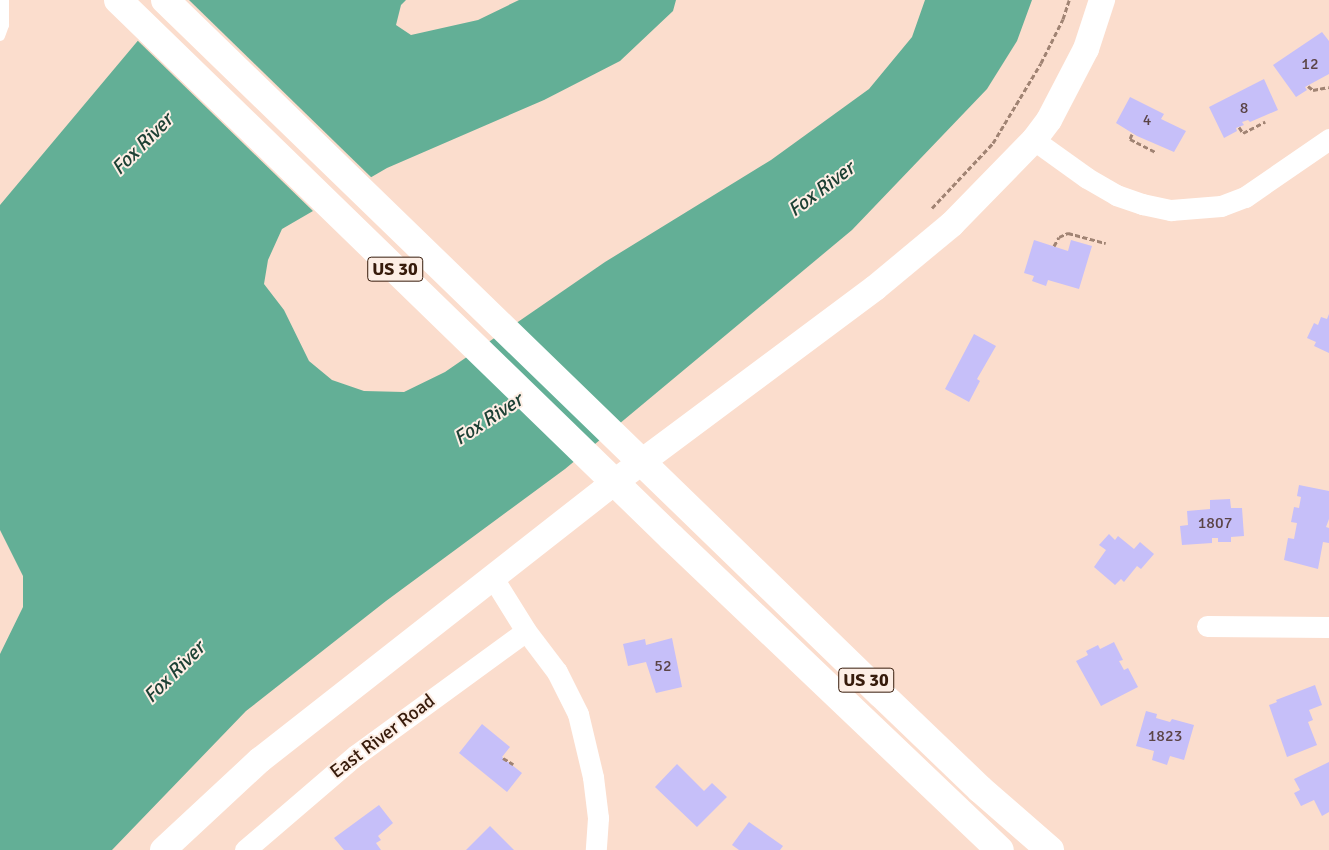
<!DOCTYPE html>
<html>
<head>
<meta charset="utf-8">
<style>
  body { margin:0 }
  #map { position:relative; width:1329px; height:850px; overflow:hidden; background:#fbddcd; font-family:Signika,sans-serif }
  div>[style] { position:absolute }
  [style*='--x'] { left:calc(var(--x)*1px); top:calc(var(--y)*1px); width:calc(var(--w)*1px); rotate:calc(var(--a)*1deg) }
  .water>* { inset:0; background:#63af96 }
  .pier>* { inset:0; background:#fbddcd }
  .building>* { inset:0; background:#c6bff9 }
  .path>* { height:3px; margin-top:-1.5px; transform-origin:0; background:repeating-linear-gradient(90deg,#a08373 0 5px,transparent 0 7.5px) }
  .service>* { height:10px; margin:-5px; padding:0 5px; transform-origin:5px; border-radius:5px; background:#fff }
  .minor>* { height:21px; margin:-10.5px; padding:0 10.5px; transform-origin:10.5px; border-radius:10.5px; background:#fff }
  .tertiary>* { height:26px; margin:-13px; padding:0 13px; transform-origin:13px; border-radius:13px; background:#fff }
  .primary>* { height:28px; margin:-14px; padding:0 14px; transform-origin:14px; border-radius:14px; background:#fff }
  span { translate:-50% -50%; white-space:nowrap; text-align:center; line-height:1.15; -webkit-text-stroke:4px #fdeee5; paint-order:stroke }
  .number-label { font-size:16px; color:#5b4446 }
  .number-label span { -webkit-text-stroke-width:0 }
  .shield-label span { padding:1px 4px; background:#fdeee5; border:1px solid; border-radius:4px; -webkit-text-stroke-width:0 }
  .shield-label { font-size:18px; color:#371b0b; font-weight:700 }
  .street-label { font-size:19px; color:#371b0b }
  .water-label { font-size:20px; color:#1c4034; font-style:italic }
</style>
</head>
<body>
<div id="map">
  <div class="water">
    <div style="clip-path:polygon(172px 0,406px 0,401px 5px,396px 25px,411px 35px,478px 20px,519px 0,676px 0,673px 11px,620px 61px,544px 100px,387px 168px,282px 229px,268px 260px,264px 284px,284px 310px,309px 361px,332px 380px,364px 391px,404px 392px,445px 372px,605px 262px,771px 160px,869px 89px,912px 37px,925px 0,1032px 0,1017px 41px,987px 89px,852px 230px,565px 469px,386px 601px,246px 711px,112px 850px,0 850px,0 654px,23px 607px,23px 576px,0 530px,0 205px)"></div>
  </div>
  <div class="pier">
    <div style="clip-path:polygon(169px 0,189px 0,373px 179px,315px 213px,136px 39px)"></div>
  </div>
  <div class="building">
    <div style="clip-path:polygon(1322px 32px,1329px 41px,1329px 74px,1305px 87px,1307px 90px,1296px 97px,1273px 65px)"></div>
    <div style="clip-path:polygon(1264px 79px,1278px 110px,1250px 122px,1248px 120px,1242px 122px,1244px 125px,1236px 128px,1237px 131px,1224px 138px,1209px 107px)"></div>
    <div style="clip-path:polygon(1130px 97px,1164px 114px,1161px 119px,1186px 131px,1174px 152px,1137px 136px,1116px 123px)"></div>
    <div style="clip-path:polygon(1034px 240px,1068px 251px,1071px 240px,1092px 246px,1079px 289px,1048px 280px,1046px 286px,1032px 281px,1034px 276px,1024px 273px)"></div>
    <div style="clip-path:polygon(1329px 314px,1329px 353px,1314px 346px,1316px 342px,1307px 338px,1314px 323px,1318px 325px,1321px 317px,1327px 319px)"></div>
    <div style="clip-path:polygon(974px 334px,996px 346px,977px 379px,980px 381px,969px 402px,945px 389px)"></div>
    <div style="clip-path:polygon(1299px 485px,1329px 491px,1329px 519px,1326px 527px,1329px 528px,1329px 543px,1323px 542px,1318px 569px,1284px 560px,1288px 538px,1294px 539px,1297px 523px,1291px 522px,1294px 507px,1299px 508px,1301px 497px,1297px 496px)"></div>
    <div style="clip-path:polygon(1230px 499px,1231px 508px,1242px 508px,1244px 536px,1231px 537px,1231px 542px,1218px 542px,1218px 538px,1212px 538px,1212px 543px,1182px 545px,1180px 526px,1188px 525px,1187px 511px,1210px 509px,1210px 500px)"></div>
    <div style="clip-path:polygon(1109px 534px,1115px 540px,1118px 536px,1134px 549px,1140px 542px,1154px 554px,1141px 569px,1137px 566px,1124px 582px,1121px 579px,1115px 585px,1094px 567px,1106px 550px,1099px 545px)"></div>
    <div style="clip-path:polygon(672px 638px,682px 687px,656px 693px,646px 662px,628px 666px,623px 644px,645px 639px,646px 645px)"></div>
    <div style="clip-path:polygon(1114px 642px,1123px 660px,1119px 661px,1124px 670px,1128px 668px,1138px 687px,1101px 706px,1076px 661px,1088px 655px,1086px 651px,1098px 645px,1100px 649px)"></div>
    <div style="clip-path:polygon(1315px 685px,1322px 705px,1309px 710px,1313px 720px,1308px 722px,1317px 745px,1287px 757px,1269px 705px,1277px 702px,1276px 700px)"></div>
    <div style="clip-path:polygon(1146px 711px,1157px 714px,1156px 718px,1170px 722px,1172px 719px,1194px 725px,1184px 760px,1170px 756px,1167px 765px,1152px 760px,1154px 751px,1136px 746px)"></div>
    <div style="clip-path:polygon(482px 724px,510px 747px,502px 757px,522px 773px,507px 792px,459px 753px)"></div>
    <div style="clip-path:polygon(1329px 762px,1329px 812px,1322px 816px,1314px 800px,1301px 806px,1294px 793px,1300px 790px,1294px 779px)"></div>
    <div style="clip-path:polygon(677px 764px,704px 791px,712px 783px,727px 797px,697px 827px,655px 787px)"></div>
    <div style="clip-path:polygon(379px 805px,393px 823px,378px 836px,381px 840px,376px 843px,381px 850px,344px 850px,334px 838px)"></div>
    <div style="clip-path:polygon(749px 822px,783px 846px,780px 850px,739px 850px,732px 845px)"></div>
    <div style="clip-path:polygon(490px 826px,514px 850px,466px 850px)"></div>
  </div>
  <div class="path">
    <div style="--x:1308;--y:86;--w:6;--a:39"></div>
    <div style="--x:1313;--y:90;--w:16;--a:-11"></div>
    <div style="--x:1239;--y:127;--w:7;--a:56"></div>
    <div style="--x:1243;--y:133;--w:25;--a:-27"></div>
    <div style="--x:1132;--y:134;--w:5;--a:112"></div>
    <div style="--x:1130;--y:139;--w:28;--a:27"></div>
    <div style="--x:932;--y:208;--w:89;--a:-46.8"></div>
    <div style="--x:993;--y:143;--w:93;--a:-59"></div>
    <div style="--x:1041;--y:63;--w:49;--a:-63.4"></div>
    <div style="--x:1063;--y:19;--w:20;--a:-72"></div>
    <div style="--x:1054;--y:246;--w:10;--a:-61"></div>
    <div style="--x:1059;--y:237;--w:10;--a:-24"></div>
    <div style="--x:1068;--y:233;--w:39;--a:15"></div>
    <div style="--x:503;--y:758;--w:12;--a:31"></div>
  </div>
  <div class="service">
    <div style="--x:0;--y:36;--w:12;--a:-70"></div>
    <div style="--x:4;--y:25;--w:25;--a:-90"></div>
  </div>
  <div class="minor">
    <div style="--x:1034;--y:140;--w:65;--a:35.6"></div>
    <div style="--x:1087;--y:178;--w:34;--a:30"></div>
    <div style="--x:1116;--y:195;--w:28;--a:19"></div>
    <div style="--x:1142;--y:204;--w:30;--a:12"></div>
    <div style="--x:1171;--y:210;--w:50;--a:-4.6"></div>
    <div style="--x:1221;--y:206;--w:26;--a:-21"></div>
    <div style="--x:1245;--y:197;--w:102;--a:-34.6"></div>
    <div style="--x:493;--y:578;--w:62;--a:58.1"></div>
    <div style="--x:526;--y:631;--w:51;--a:52.9"></div>
    <div style="--x:557;--y:672;--w:47;--a:63.4"></div>
    <div style="--x:578;--y:714;--w:65;--a:76.6"></div>
    <div style="--x:593;--y:777;--w:41;--a:83"></div>
    <div style="--x:598;--y:818;--w:32;--a:94"></div>
    <div style="--x:1207;--y:626;--w:122;--a:0.5"></div>
    <div style="--x:245;--y:850;--w:146;--a:-40.6"></div>
    <div style="--x:356;--y:755;--w:210;--a:-36.1"></div>
  </div>
  <div class="tertiary">
    <div style="--x:163;--y:850;--w:132;--a:-42.9"></div>
    <div style="--x:260;--y:760;--w:437;--a:-38.1"></div>
    <div style="--x:604;--y:490;--w:338;--a:-36.7"></div>
    <div style="--x:875;--y:288;--w:100;--a:-39.7"></div>
    <div style="--x:952;--y:224;--w:117;--a:-45.7"></div>
    <div style="--x:1034;--y:140;--w:25;--a:-53"></div>
    <div style="--x:1049;--y:120;--w:80;--a:-62.5"></div>
    <div style="--x:1086;--y:49;--w:52;--a:-71.9"></div>
  </div>
  <div class="primary">
    <div style="--x:118;--y:0;--w:771;--a:44.16"></div>
    <div style="--x:671;--y:537;--w:454;--a:43.6"></div>
    <div style="--x:165;--y:0;--w:997;--a:44.11"></div>
    <div style="--x:881;--y:694;--w:137;--a:43.8"></div>
    <div style="--x:980;--y:789;--w:93;--a:41.1"></div>
  </div>
  <div class="number-label">
    <span style="left:1310px;top:64px">12</span>
    <span style="left:1244px;top:108px">8</span>
    <span style="left:1147px;top:120px">4</span>
    <span style="left:1215px;top:523px">1807</span>
    <span style="left:663px;top:666px">52</span>
    <span style="left:1165px;top:736px">1823</span>
  </div>
  <div class="shield-label">
    <span style="left:395px;top:269px">US 30</span>
    <span style="left:866px;top:680px">US 30</span>
  </div>
  <div class="street-label">
    <span style="left:383px;top:737px;rotate:-37deg">East River Road</span>
  </div>
  <div class="water-label">
    <span style="left:142px;top:144px;rotate:-45deg">Fox River</span>
    <span style="left:821px;top:189px;rotate:-37deg">Fox River</span>
    <span style="left:488px;top:419px;rotate:-33deg">Fox River</span>
    <span style="left:174px;top:672px;rotate:-45deg">Fox River</span>
  </div>
</div>
</body>
</html>
